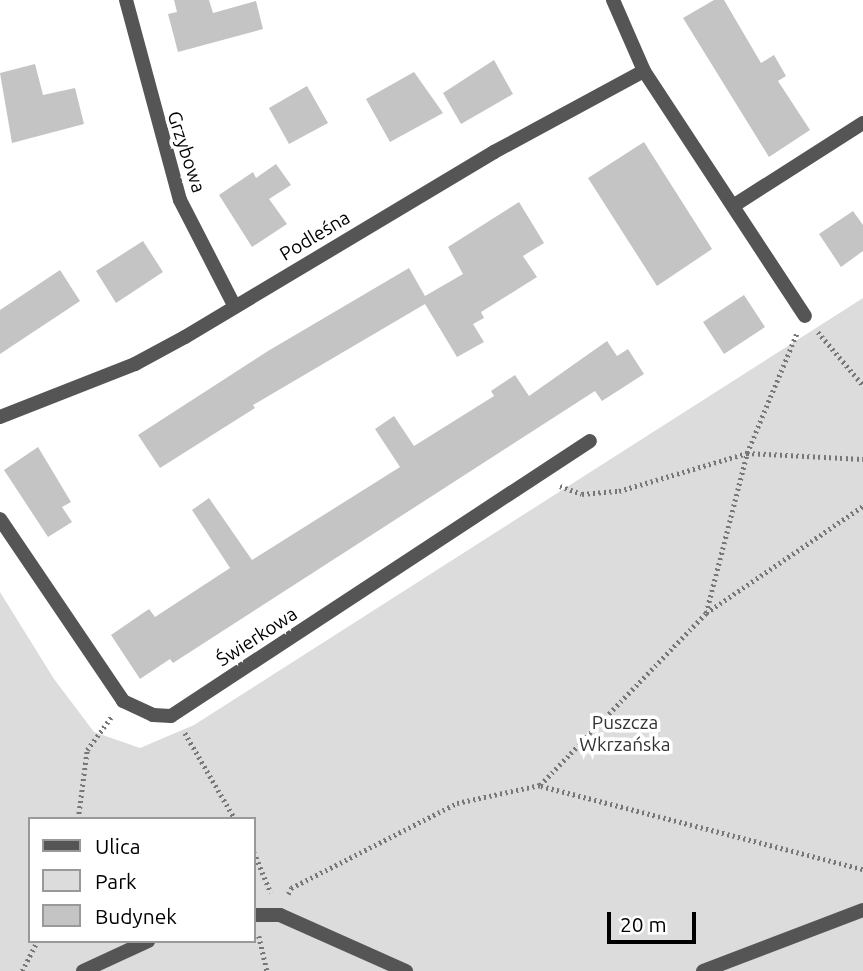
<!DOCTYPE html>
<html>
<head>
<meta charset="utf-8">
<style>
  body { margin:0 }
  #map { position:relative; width:863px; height:971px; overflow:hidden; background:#fff; font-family:Ubuntu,sans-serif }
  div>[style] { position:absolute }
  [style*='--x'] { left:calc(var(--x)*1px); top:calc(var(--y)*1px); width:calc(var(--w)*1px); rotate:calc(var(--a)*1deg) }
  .green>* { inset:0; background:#dcdcdc }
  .building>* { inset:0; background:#c4c4c4 }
  .path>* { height:4.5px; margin-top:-2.25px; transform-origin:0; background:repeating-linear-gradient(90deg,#777 0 2px,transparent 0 5.5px) }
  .service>* { height:14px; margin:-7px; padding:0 7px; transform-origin:7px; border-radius:7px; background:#555 }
  .minor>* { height:14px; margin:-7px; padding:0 7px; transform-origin:7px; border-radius:7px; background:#555 }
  span { translate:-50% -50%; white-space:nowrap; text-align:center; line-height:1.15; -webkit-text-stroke:7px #fff; paint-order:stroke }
  .street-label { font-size:19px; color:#000 }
  .park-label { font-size:19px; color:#333 }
  .legend { position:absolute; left:28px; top:817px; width:228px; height:126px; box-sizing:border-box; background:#fff; border:2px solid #999; margin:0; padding:9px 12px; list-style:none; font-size:21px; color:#000 }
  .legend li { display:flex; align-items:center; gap:14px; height:35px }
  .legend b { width:35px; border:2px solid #999 }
  .scale { position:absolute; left:607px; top:912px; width:89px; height:32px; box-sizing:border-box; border:4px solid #000; border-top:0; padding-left:9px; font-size:21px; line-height:24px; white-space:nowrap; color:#000; -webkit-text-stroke:5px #fff; paint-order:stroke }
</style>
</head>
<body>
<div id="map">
  <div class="green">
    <div style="clip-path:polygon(evenodd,863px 298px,863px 971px,0 971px,0 592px,54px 679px,94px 732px,140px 748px,194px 725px,863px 298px,30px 819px,254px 819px,254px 941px,30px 941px,30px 819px)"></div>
  </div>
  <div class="building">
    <div style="clip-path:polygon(174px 0,209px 0,213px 13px,256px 1px,263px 29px,178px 52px,168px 14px,177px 12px)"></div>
    <div style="clip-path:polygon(714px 0,724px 0,761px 63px,774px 55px,786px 76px,778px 81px,810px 130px,769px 157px,683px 18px)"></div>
    <div style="clip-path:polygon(494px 60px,513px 94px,461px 124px,443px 93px)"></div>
    <div style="clip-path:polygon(35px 64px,43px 95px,75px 88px,84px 124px,12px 143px,0 73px)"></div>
    <div style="clip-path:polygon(414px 72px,443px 113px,390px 142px,366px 99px)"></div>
    <div style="clip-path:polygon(307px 86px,328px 123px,289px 144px,269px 108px)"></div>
    <div style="clip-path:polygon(644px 142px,712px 249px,657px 286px,588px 178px)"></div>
    <div style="clip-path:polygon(276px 164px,291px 185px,269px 199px,287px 224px,252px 247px,219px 195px,253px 172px,256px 178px)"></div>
    <div style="clip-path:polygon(519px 202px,544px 243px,523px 256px,537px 277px,481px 312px,484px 318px,473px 324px,484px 342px,457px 357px,425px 304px,253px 405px,255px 408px,160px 468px,138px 435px,268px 351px,409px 268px,425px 296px,463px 274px,448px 247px)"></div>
    <div style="clip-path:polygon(853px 211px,863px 225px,863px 251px,841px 267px,819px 234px)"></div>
    <div style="clip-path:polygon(143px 241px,163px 272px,116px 303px,96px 271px)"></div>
    <div style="clip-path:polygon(60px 270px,80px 301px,0 354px,0 310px)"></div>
    <div style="clip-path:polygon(744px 295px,765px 327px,724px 354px,703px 322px)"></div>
    <div style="clip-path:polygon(607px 341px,617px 356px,628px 349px,644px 374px,602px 401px,595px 391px,173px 663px,170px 659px,140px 679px,111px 635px,149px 609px,155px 617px,230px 568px,192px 510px,209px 498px,252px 560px,400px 467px,375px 429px,394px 416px,414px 446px,494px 396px,491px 391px,515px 375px,529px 396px)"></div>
    <div style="clip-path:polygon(38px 447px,71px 502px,62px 507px,72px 522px,48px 537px,4px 470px)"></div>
  </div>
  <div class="path">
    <div style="--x:818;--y:332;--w:70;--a:49.7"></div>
    <div style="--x:560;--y:486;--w:23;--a:20"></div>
    <div style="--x:582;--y:494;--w:37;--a:-5"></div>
    <div style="--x:619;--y:491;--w:134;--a:-16.5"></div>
    <div style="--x:747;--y:453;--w:116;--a:3"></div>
    <div style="--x:706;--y:613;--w:165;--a:-75.6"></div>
    <div style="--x:747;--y:453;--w:130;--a:-67.4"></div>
    <div style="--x:185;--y:733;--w:99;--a:59.8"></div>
    <div style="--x:541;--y:786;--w:333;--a:14.5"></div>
    <div style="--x:78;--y:819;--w:70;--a:-82.6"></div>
    <div style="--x:87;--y:750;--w:42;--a:-53.7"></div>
    <div style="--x:254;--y:852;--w:44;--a:67.5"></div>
    <div style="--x:288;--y:894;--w:7;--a:-63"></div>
    <div style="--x:291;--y:888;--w:186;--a:-27.1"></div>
    <div style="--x:457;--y:803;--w:85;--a:-12.2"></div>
    <div style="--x:540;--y:785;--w:239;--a:-46"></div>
    <div style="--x:706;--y:613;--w:190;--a:-34.3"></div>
    <div style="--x:259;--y:936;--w:36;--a:77"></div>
    <div style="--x:22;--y:971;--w:34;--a:-63"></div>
  </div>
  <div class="service">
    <div style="--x:733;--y:206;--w:154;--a:-32.6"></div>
    <div style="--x:254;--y:915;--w:26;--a:0"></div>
    <div style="--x:280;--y:915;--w:138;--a:24"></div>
    <div style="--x:83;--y:971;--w:72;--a:-24.8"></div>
    <div style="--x:703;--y:971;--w:171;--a:-20.9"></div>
  </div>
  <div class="minor">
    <div style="--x:126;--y:0;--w:207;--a:74.9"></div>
    <div style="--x:180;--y:200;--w:120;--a:62.8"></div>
    <div style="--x:613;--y:0;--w:77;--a:66.4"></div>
    <div style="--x:644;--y:71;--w:293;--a:56.7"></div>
    <div style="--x:0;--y:417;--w:145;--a:-21.4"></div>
    <div style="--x:135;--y:364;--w:57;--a:-28.4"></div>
    <div style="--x:185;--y:337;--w:360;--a:-30.9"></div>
    <div style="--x:494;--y:152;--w:170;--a:-28.4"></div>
    <div style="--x:0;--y:519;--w:220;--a:55.9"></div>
    <div style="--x:123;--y:701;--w:33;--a:25"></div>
    <div style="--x:153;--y:715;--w:18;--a:3"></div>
    <div style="--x:171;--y:716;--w:501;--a:-33.28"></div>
  </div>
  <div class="street-label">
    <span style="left:186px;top:152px;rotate:72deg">Grzybowa</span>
    <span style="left:315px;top:236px;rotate:-31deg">Podleśna</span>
    <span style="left:257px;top:637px;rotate:-33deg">Świerkowa</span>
  </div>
  <div class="park-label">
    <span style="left:625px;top:734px">Puszcza<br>Wkrzańska</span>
  </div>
  <ul class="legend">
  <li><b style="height:9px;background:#555"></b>Ulica</li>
  <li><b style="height:19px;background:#dcdcdc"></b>Park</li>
  <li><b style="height:19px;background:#c4c4c4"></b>Budynek</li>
  </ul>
  <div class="scale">20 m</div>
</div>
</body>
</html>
